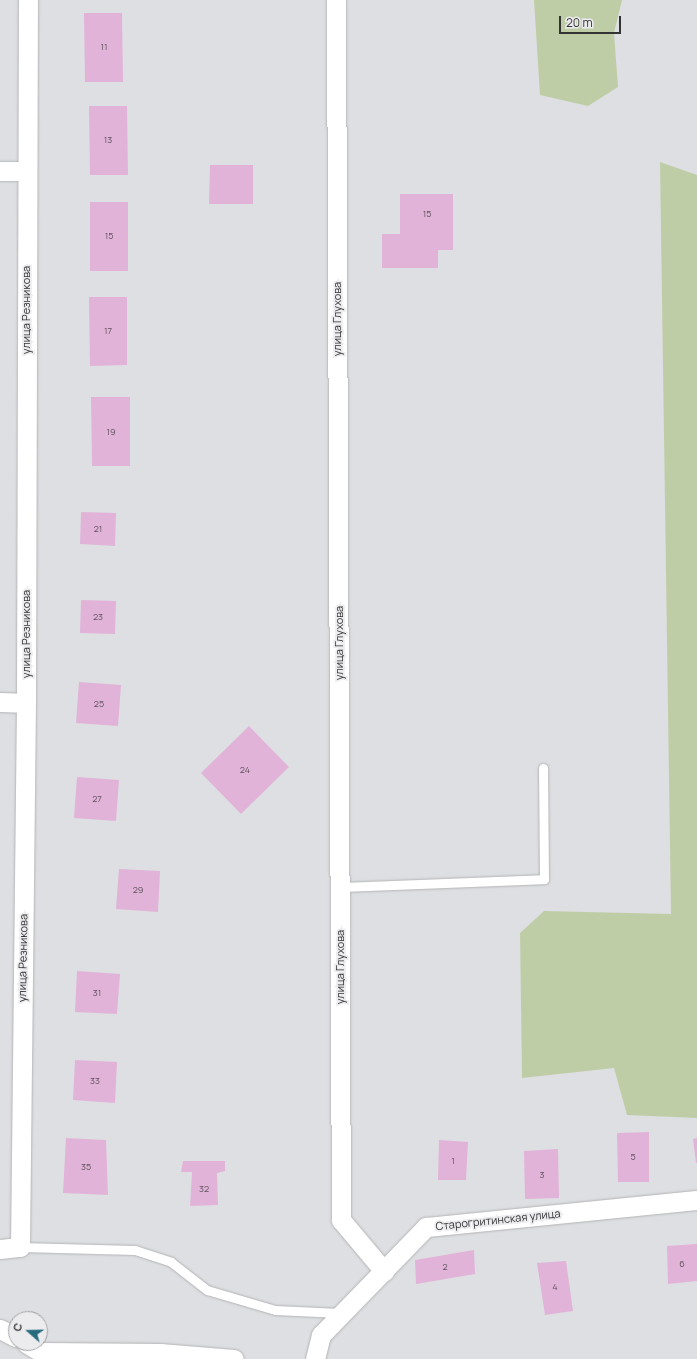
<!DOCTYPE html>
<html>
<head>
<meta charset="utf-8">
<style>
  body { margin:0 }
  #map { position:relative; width:697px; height:1359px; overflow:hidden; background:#dedfe2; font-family:Manrope,sans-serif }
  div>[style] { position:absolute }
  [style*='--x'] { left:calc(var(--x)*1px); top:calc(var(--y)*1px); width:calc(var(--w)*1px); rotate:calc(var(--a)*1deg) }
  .green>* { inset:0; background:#bfcda7 }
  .building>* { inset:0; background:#e2b3d9 }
  .roads { filter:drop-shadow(0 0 1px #b4b4b7) drop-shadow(0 0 1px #b4b4b7) }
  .lane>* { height:9px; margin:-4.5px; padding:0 4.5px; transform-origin:4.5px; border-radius:4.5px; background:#fff }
  .street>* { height:19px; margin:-9.5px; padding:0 9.5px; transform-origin:9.5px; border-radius:9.5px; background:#fff }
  span { translate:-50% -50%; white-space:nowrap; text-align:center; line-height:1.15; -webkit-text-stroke:3.5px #ececef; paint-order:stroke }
  .number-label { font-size:9px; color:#5f535d }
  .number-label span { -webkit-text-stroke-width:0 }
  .street-label { font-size:11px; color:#333334 }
  .north { position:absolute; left:8px; top:1311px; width:40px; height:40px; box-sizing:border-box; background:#ececef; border:1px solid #a2a2a4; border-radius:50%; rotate:290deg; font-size:11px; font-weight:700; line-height:16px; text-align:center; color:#333334 }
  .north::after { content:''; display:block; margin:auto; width:14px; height:18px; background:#276b7c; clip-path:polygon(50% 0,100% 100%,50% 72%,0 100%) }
  .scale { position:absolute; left:559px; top:16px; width:62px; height:18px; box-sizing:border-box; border:2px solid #333334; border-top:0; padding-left:5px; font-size:12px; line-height:14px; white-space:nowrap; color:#333334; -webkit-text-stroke:3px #ececef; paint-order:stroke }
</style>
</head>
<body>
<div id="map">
  <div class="green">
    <div style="clip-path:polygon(534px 0,622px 0,614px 33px,618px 87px,588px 106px,540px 95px)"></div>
    <div style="clip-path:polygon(660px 162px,697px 175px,697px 1118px,627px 1115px,614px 1068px,522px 1078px,520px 933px,544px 911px,671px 914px)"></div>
  </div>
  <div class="building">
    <div style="clip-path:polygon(84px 13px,122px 13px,123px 82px,85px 82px)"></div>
    <div style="clip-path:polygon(89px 106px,127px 106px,128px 175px,90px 175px)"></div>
    <div style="clip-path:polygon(210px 165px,253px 165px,253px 204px,209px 204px)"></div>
    <div style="clip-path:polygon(400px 194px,453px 194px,453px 250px,438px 250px,438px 268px,382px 268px,382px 234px,400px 234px)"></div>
    <div style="clip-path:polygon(90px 202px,128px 202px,128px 271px,90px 271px)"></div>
    <div style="clip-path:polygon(89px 297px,127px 297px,127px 365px,90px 366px)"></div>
    <div style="clip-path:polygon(91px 397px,130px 397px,130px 466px,92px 466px)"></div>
    <div style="clip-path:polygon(81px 512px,116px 513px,115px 546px,80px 544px)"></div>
    <div style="clip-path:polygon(81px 600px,116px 601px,115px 634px,80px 633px)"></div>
    <div style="clip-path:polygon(79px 682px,121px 685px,118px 726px,76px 723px)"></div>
    <div style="clip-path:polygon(249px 726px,289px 767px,241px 814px,201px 773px)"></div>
    <div style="clip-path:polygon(77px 777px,119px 780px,116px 821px,74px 818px)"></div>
    <div style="clip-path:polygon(119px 869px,160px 871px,158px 912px,116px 909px)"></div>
    <div style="clip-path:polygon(77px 971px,120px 974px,117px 1014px,75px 1012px)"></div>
    <div style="clip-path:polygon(75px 1060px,117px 1062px,115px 1103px,73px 1100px)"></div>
    <div style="clip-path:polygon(649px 1132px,649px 1182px,618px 1182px,617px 1133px)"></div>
    <div style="clip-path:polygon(66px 1138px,106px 1140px,108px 1195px,63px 1193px)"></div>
    <div style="clip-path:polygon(697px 1138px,697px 1163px,696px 1163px,693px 1139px)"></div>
    <div style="clip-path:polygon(439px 1140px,468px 1142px,466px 1180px,438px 1180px)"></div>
    <div style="clip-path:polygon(558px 1149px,559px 1198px,525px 1199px,524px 1151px)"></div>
    <div style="clip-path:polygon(183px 1161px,225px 1161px,225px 1171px,217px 1173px,218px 1205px,190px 1206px,192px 1172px,181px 1172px)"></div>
    <div style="clip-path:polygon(697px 1244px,697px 1281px,668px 1284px,667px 1246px)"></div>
    <div style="clip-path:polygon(474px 1250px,475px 1274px,416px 1284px,415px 1260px)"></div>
    <div style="clip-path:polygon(566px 1261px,573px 1311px,545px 1315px,537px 1263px)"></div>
  </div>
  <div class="roads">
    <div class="lane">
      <div style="--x:340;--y:887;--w:204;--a:-2.2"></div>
      <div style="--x:544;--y:879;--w:111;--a:-90.5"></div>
      <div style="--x:20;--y:1247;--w:115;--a:1.5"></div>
      <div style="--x:135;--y:1250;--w:38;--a:18"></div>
      <div style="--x:171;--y:1262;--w:46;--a:37.9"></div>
      <div style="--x:207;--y:1290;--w:71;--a:16.4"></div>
      <div style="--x:275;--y:1310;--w:65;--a:2.6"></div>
    </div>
    <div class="street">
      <div style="--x:336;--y:0;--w:1220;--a:89.77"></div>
      <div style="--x:341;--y:1220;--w:67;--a:49.9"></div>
      <div style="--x:0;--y:171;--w:26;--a:0"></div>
      <div style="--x:0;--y:702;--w:26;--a:2"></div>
      <div style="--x:0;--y:1249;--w:20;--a:-6"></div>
      <div style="--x:20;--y:1247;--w:544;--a:-89.37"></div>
      <div style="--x:26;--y:703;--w:703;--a:-89.84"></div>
      <div style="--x:0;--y:1329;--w:18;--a:27"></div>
      <div style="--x:26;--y:1343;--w:17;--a:31"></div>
      <div style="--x:41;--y:1352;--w:119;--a:0.5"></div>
      <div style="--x:160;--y:1353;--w:74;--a:4.6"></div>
      <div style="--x:315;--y:1359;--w:25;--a:-76"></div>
      <div style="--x:321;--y:1335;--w:151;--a:-45.8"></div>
      <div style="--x:426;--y:1227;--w:272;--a:-5.7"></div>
    </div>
  </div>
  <div class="number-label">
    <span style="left:104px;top:47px">11</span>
    <span style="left:108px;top:140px">13</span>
    <span style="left:427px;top:214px">15</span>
    <span style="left:109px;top:236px">15</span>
    <span style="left:108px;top:331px">17</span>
    <span style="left:111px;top:432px">19</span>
    <span style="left:98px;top:529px">21</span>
    <span style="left:98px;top:617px">23</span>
    <span style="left:99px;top:704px">25</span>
    <span style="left:245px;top:770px">24</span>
    <span style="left:97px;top:799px">27</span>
    <span style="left:138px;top:890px">29</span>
    <span style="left:97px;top:993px">31</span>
    <span style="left:95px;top:1081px">33</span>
    <span style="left:633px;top:1157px">5</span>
    <span style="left:453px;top:1161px">1</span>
    <span style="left:86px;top:1167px">35</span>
    <span style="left:542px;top:1175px">3</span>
    <span style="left:204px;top:1189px">32</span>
    <span style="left:682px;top:1264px">6</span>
    <span style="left:445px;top:1267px">2</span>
    <span style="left:555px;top:1287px">4</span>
  </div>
  <div class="street-label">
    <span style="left:26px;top:310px;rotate:-90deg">улица Резникова</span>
    <span style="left:337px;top:319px;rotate:-90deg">улица Глухова</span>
    <span style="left:26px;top:634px;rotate:-90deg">улица Резникова</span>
    <span style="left:339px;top:643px;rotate:-90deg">улица Глухова</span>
    <span style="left:23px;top:958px;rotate:-89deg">улица Резникова</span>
    <span style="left:340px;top:967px;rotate:-90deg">улица Глухова</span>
    <span style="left:498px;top:1220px;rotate:-6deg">Старогритинская улица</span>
  </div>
  <div class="north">С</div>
  <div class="scale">20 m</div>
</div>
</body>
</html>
